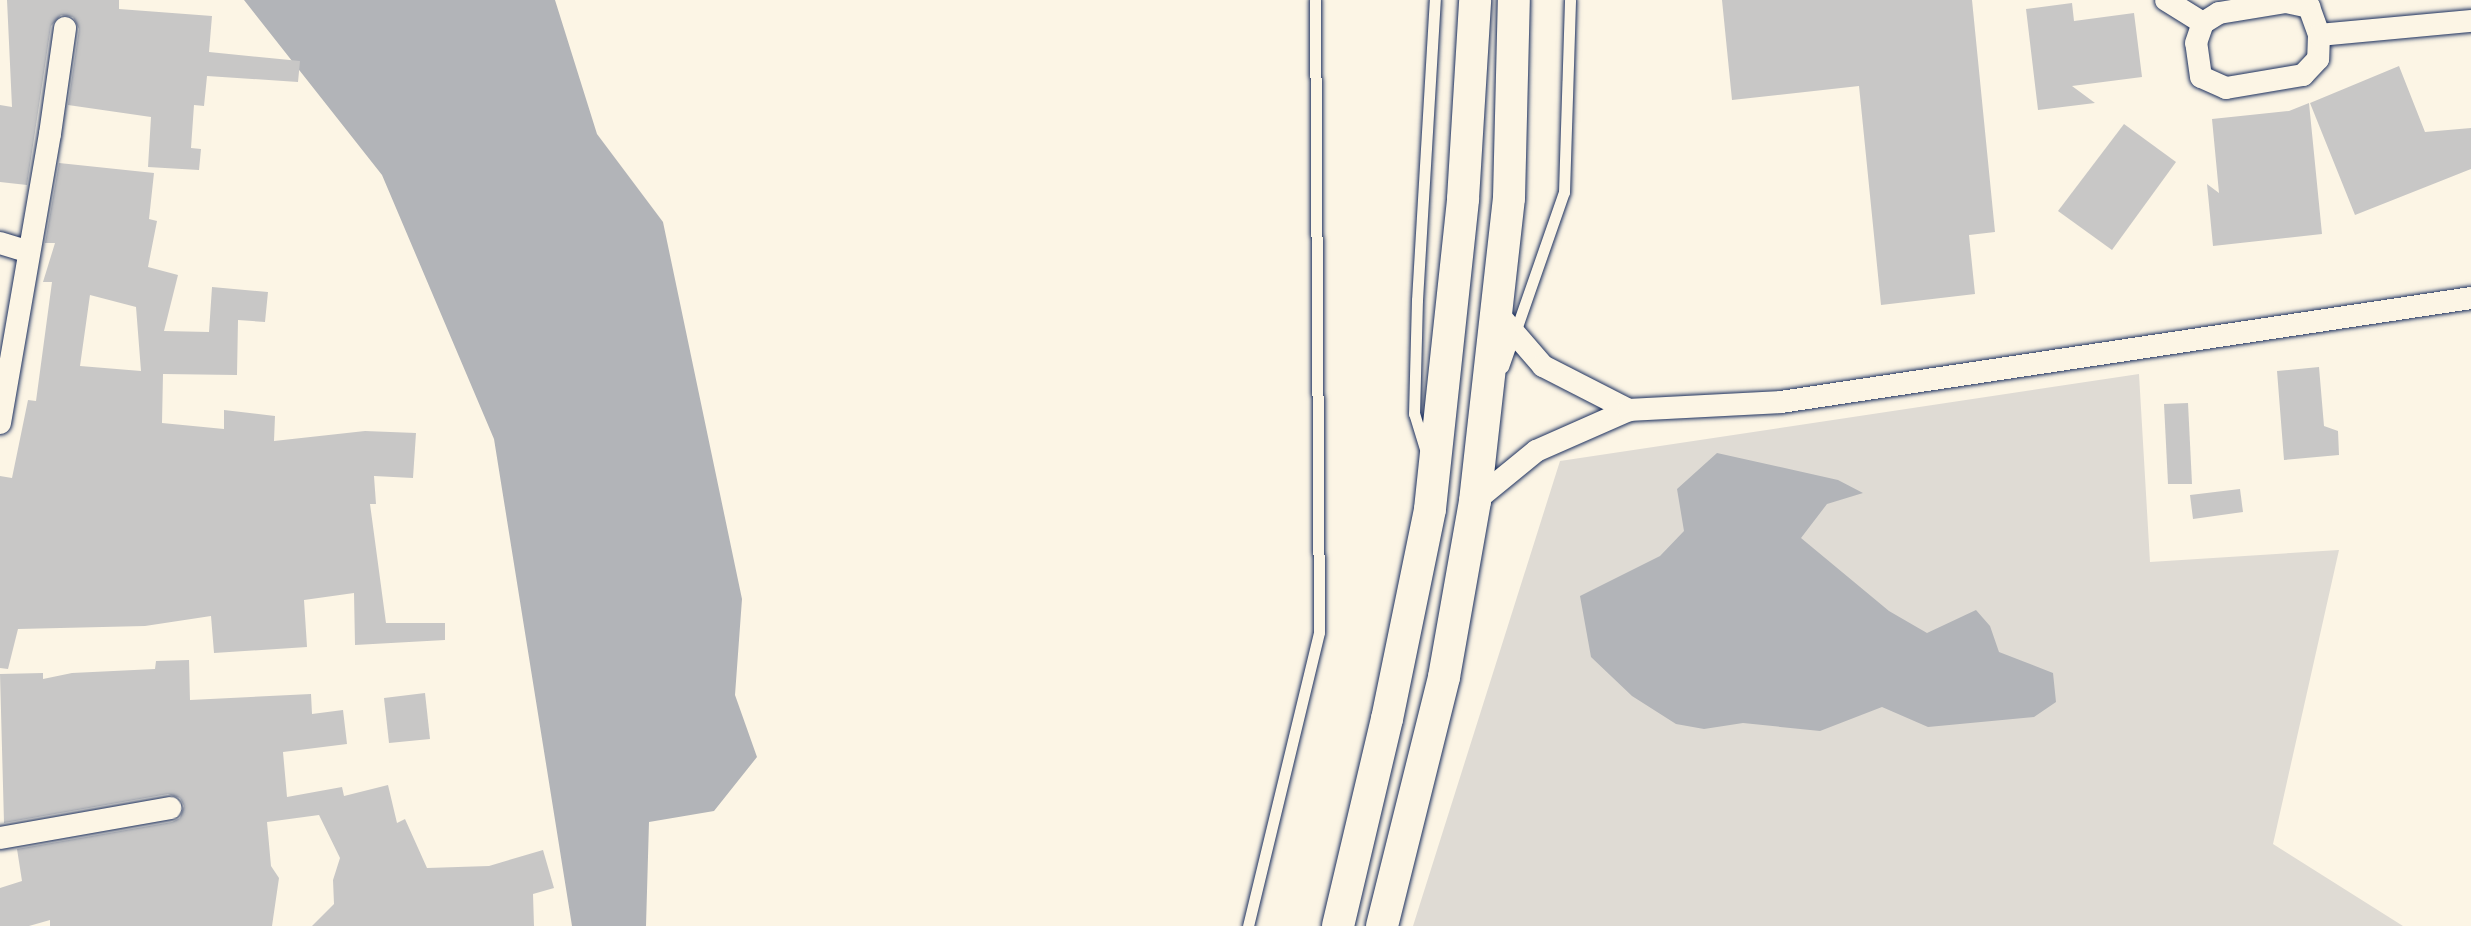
<!DOCTYPE html>
<html>
<head>
<meta charset="utf-8">
<style>
  body { margin:0 }
  #map { position:relative; width:2471px; height:926px; overflow:hidden; background:#fcf5e5; font-family:Sriracha,sans-serif }
  div>[style] { position:absolute }
  [style*='--x'] { left:calc(var(--x)*1px); top:calc(var(--y)*1px); width:calc(var(--w)*1px); rotate:calc(var(--a)*1deg) }
  .green>* { inset:0; background:#dfdbd4 }
  .water>* { inset:0; background:#b2b4b8 }
  .building>* { inset:0; background:#c8c7c6 }
  .roads { filter:drop-shadow(0 0 2px #1b2f5e) drop-shadow(0 0 2px #1b2f5e) }
  .lane>* { height:11px; margin:-5.5px; padding:0 5.5px; transform-origin:5.5px; border-radius:5.5px; background:#fcf5e5 }
  .street>* { height:22px; margin:-11px; padding:0 11px; transform-origin:11px; border-radius:11px; background:#fcf5e5 }
  .secondary>* { height:32px; margin:-16px; padding:0 16px; transform-origin:16px; border-radius:16px; background:#fcf5e5 }
  span { translate:-50% -50%; white-space:nowrap; text-align:center; line-height:1.15; -webkit-text-stroke:6px #fcf5e5; paint-order:stroke }
</style>
</head>
<body>
<div id="map">
  <div class="green">
    <div style="clip-path:polygon(2139px 374px,2150px 562px,2339px 550px,2273px 844px,2403px 926px,1413px 926px,1560px 461px)"></div>
  </div>
  <div class="water">
    <div style="clip-path:polygon(244px 0,555px 0,597px 134px,663px 222px,742px 599px,735px 695px,757px 757px,714px 811px,649px 822px,646px 926px,572px 926px,494px 439px,382px 175px)"></div>
    <div style="clip-path:polygon(1717px 453px,1838px 480px,1863px 493px,1827px 504px,1801px 538px,1889px 611px,1927px 633px,1976px 610px,1990px 626px,1999px 652px,2053px 673px,2056px 702px,2034px 717px,1928px 727px,1882px 707px,1820px 731px,1743px 723px,1704px 729px,1676px 724px,1632px 696px,1591px 657px,1580px 596px,1660px 556px,1684px 531px,1677px 489px)"></div>
  </div>
  <div class="building">
    <div style="clip-path:polygon(7px 0,119px 0,119px 9px,212px 16px,209px 52px,300px 61px,298px 82px,207px 76px,204px 106px,194px 105px,191px 148px,201px 149px,199px 170px,148px 167px,151px 117px,68px 105px,79px 29px,73px 17px,61px 15px,51px 26px,27px 185px,0 182px,0 105px,12px 107px)"></div>
    <div style="clip-path:polygon(1722px 0,1972px 0,1995px 232px,1969px 235px,1975px 294px,1881px 305px,1859px 86px,1732px 100px)"></div>
    <div style="clip-path:polygon(2072px 3px,2074px 21px,2134px 13px,2142px 77px,2072px 86px,2095px 103px,2038px 110px,2026px 9px)"></div>
    <div style="clip-path:polygon(2399px 66px,2425px 132px,2471px 128px,2471px 169px,2355px 215px,2310px 103px)"></div>
    <div style="clip-path:polygon(2309px 103px,2322px 234px,2213px 246px,2207px 184px,2219px 193px,2212px 119px,2289px 111px)"></div>
    <div style="clip-path:polygon(2124px 124px,2176px 162px,2112px 250px,2058px 211px)"></div>
    <div style="clip-path:polygon(evenodd,59px 163px,154px 173px,149px 219px,157px 221px,148px 267px,178px 275px,164px 331px,209px 332px,212px 287px,268px 292px,265px 322px,238px 320px,237px 375px,163px 374px,162px 423px,224px 429px,224px 410px,275px 416px,274px 441px,365px 431px,416px 433px,413px 478px,374px 476px,376px 504px,370px 504px,386px 623px,445px 623px,445px 640px,355px 645px,354px 593px,304px 600px,307px 647px,214px 653px,211px 616px,145px 626px,18px 629px,8px 669px,0 668px,0 476px,12px 478px,28px 400px,36px 401px,52px 282px,43px 282px,55px 243px,45px 243px,59px 163px,90px 295px,136px 307px,141px 371px,80px 366px,90px 295px)"></div>
    <div style="clip-path:polygon(2319px 367px,2324px 426px,2338px 431px,2339px 455px,2284px 460px,2277px 371px)"></div>
    <div style="clip-path:polygon(2188px 403px,2192px 484px,2168px 484px,2164px 404px)"></div>
    <div style="clip-path:polygon(2240px 489px,2243px 512px,2193px 519px,2190px 495px)"></div>
    <div style="clip-path:polygon(189px 660px,190px 700px,311px 694px,312px 714px,343px 710px,347px 744px,283px 752px,287px 797px,342px 787px,344px 796px,388px 785px,397px 823px,405px 819px,427px 868px,489px 866px,543px 850px,554px 888px,533px 894px,534px 926px,312px 926px,334px 904px,333px 880px,340px 858px,319px 815px,267px 822px,271px 866px,279px 878px,272px 926px,50px 926px,50px 920px,29px 926px,0 926px,0 888px,22px 881px,17px 849px,172px 822px,180px 818px,184px 806px,180px 798px,168px 794px,4px 823px,0 674px,43px 673px,43px 679px,72px 673px,155px 669px,156px 661px)"></div>
    <div style="clip-path:polygon(425px 693px,430px 739px,389px 743px,384px 698px)"></div>
  </div>
  <div class="roads">
    <div class="lane">
      <div style="--x:1503;--y:367;--w:185;--a:-70.8"></div>
      <div style="--x:1564;--y:192;--w:192;--a:-88.2"></div>
      <div style="--x:1425;--y:449;--w:37;--a:-107"></div>
      <div style="--x:1414;--y:414;--w:114;--a:-88.5"></div>
      <div style="--x:1417;--y:300;--w:301;--a:-86.6"></div>
      <div style="--x:1248;--y:926;--w:302;--a:-76.4"></div>
      <div style="--x:1319;--y:632;--w:632;--a:-90.36"></div>
    </div>
    <div class="street">
      <div style="--x:2166;--y:0;--w:44;--a:31.9"></div>
      <div style="--x:2286;--y:2;--w:24;--a:12"></div>
      <div style="--x:2309;--y:7;--w:30;--a:70"></div>
      <div style="--x:2319;--y:35;--w:24;--a:92"></div>
      <div style="--x:2318;--y:59;--w:22;--a:133"></div>
      <div style="--x:2303;--y:75;--w:78;--a:170.4"></div>
      <div style="--x:2226;--y:88;--w:27;--a:-156"></div>
      <div style="--x:2201;--y:77;--w:34;--a:-98"></div>
      <div style="--x:2196;--y:43;--w:21;--a:-71"></div>
      <div style="--x:2203;--y:23;--w:19;--a:-32"></div>
      <div style="--x:2219;--y:13;--w:68;--a:-9.3"></div>
      <div style="--x:2319;--y:35;--w:153;--a:-5.3"></div>
      <div style="--x:0;--y:243;--w:30;--a:17"></div>
      <div style="--x:1498;--y:314;--w:69;--a:49.1"></div>
      <div style="--x:1543;--y:366;--w:97;--a:27.1"></div>
      <div style="--x:0;--y:423;--w:293;--a:-80.2"></div>
      <div style="--x:50;--y:134;--w:107;--a:-81.9"></div>
      <div style="--x:1475;--y:501;--w:79;--a:-39.3"></div>
      <div style="--x:1536;--y:451;--w:102;--a:-23.8"></div>
      <div style="--x:1629;--y:410;--w:152;--a:-3"></div>
      <div style="--x:1781;--y:402;--w:698;--a:-8.57"></div>
      <div style="--x:0;--y:838;--w:173;--a:-10"></div>
    </div>
    <div class="secondary">
      <div style="--x:1338;--y:926;--w:213;--a:-76.7"></div>
      <div style="--x:1387;--y:719;--w:214;--a:-78.4"></div>
      <div style="--x:1430;--y:509;--w:312;--a:-83.9"></div>
      <div style="--x:1463;--y:199;--w:199;--a:-86.5"></div>
      <div style="--x:1382;--y:926;--w:257;--a:-76"></div>
      <div style="--x:1444;--y:677;--w:179;--a:-80"></div>
      <div style="--x:1475;--y:501;--w:305;--a:-83.6"></div>
      <div style="--x:1509;--y:198;--w:198;--a:-88.6"></div>
    </div>
  </div>
</div>
</body>
</html>
